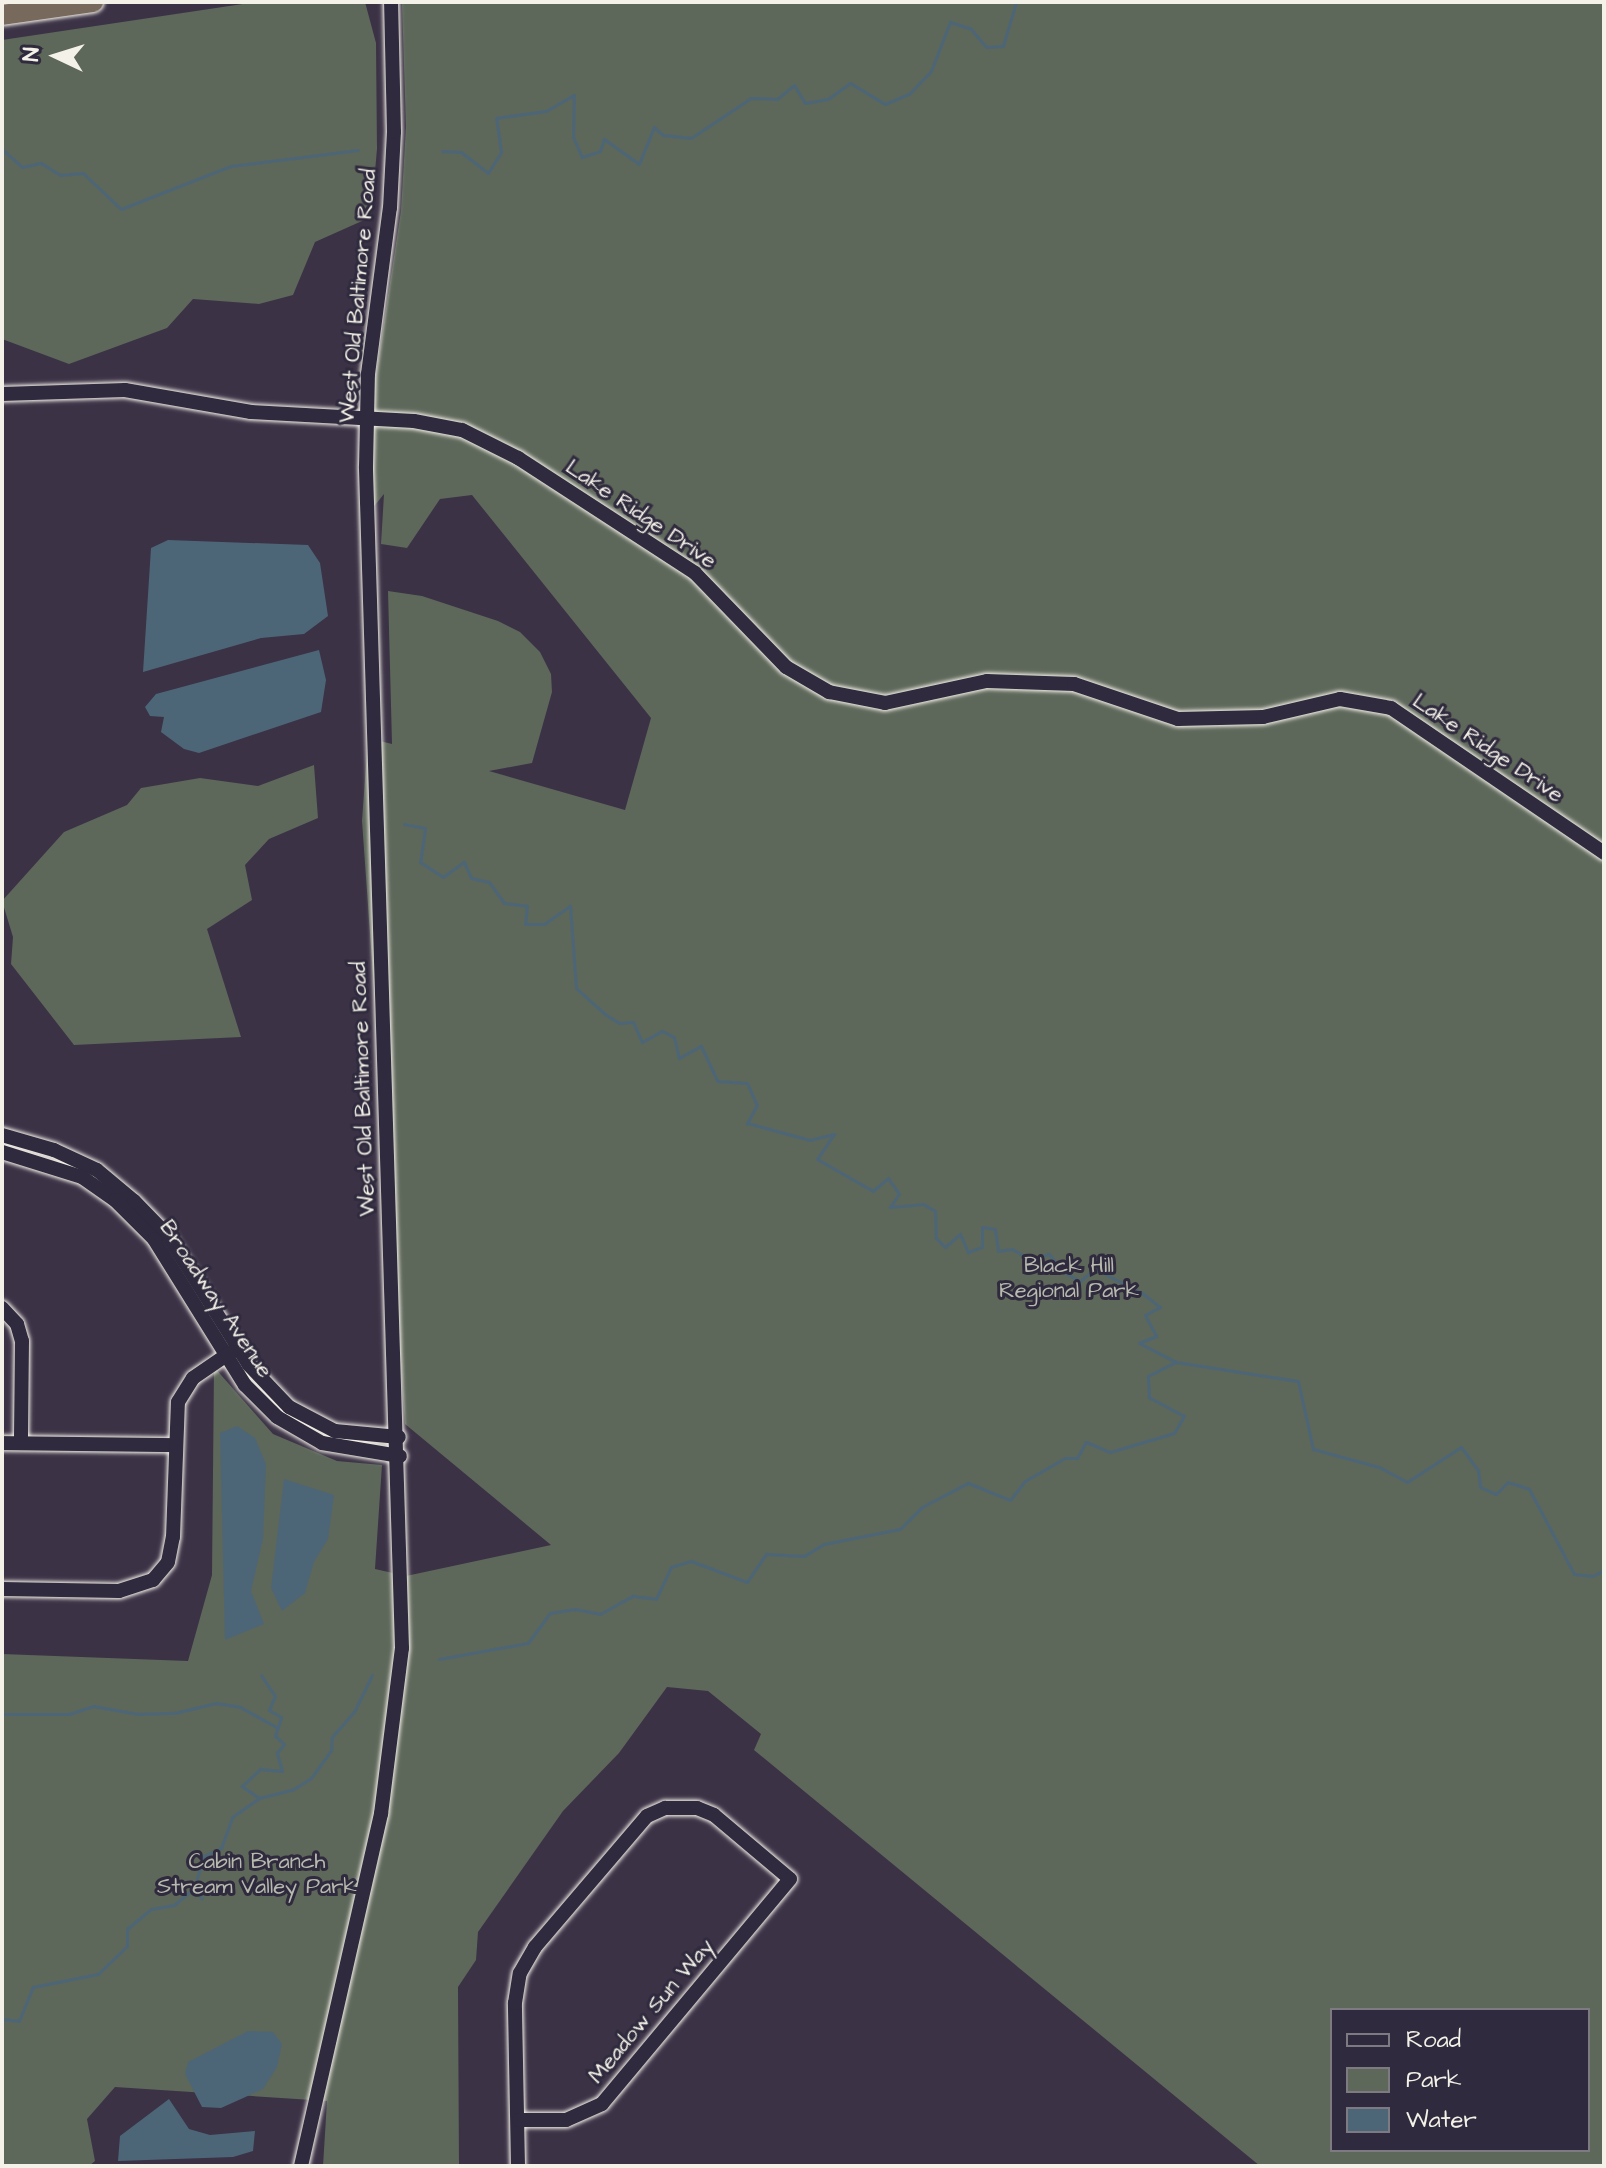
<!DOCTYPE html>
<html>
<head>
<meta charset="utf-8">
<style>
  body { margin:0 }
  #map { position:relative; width:1606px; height:2168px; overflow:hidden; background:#3b3246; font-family:"Architects Daughter",sans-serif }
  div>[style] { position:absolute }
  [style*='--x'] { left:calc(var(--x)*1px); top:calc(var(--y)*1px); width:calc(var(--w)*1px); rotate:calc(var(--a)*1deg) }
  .green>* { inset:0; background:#5d675a }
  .water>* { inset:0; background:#4d6677 }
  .stream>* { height:3px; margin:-1.5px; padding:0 1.5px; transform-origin:1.5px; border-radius:1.5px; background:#4d6677 }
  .roads { filter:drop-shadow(0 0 2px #f4f1e8) drop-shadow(0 0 2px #f4f1e8) }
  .minor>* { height:14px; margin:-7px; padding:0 7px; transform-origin:7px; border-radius:7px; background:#2f2a3d }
  .highway>* { height:20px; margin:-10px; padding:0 10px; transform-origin:10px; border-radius:10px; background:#77695c }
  span { translate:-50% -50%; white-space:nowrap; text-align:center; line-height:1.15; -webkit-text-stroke:6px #2f2a3d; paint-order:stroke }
  .street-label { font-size:22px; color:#f4f1e8 }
  .park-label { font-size:22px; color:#b8baaf }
  .frame { position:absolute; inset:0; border:4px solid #f4f1e8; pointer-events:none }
  .legend { position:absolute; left:1330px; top:2008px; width:260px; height:144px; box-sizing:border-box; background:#2f2a3d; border:2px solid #7e7a81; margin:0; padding:10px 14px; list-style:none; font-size:24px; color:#f4f1e8 }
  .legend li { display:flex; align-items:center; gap:16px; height:40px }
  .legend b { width:40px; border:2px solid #7e7a81 }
  .north { position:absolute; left:16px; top:16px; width:80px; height:80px; -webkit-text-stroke:6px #2f2a3d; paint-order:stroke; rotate:274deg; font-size:22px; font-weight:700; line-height:32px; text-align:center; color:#f4f1e8 }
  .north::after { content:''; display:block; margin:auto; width:28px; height:36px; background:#f4f1e8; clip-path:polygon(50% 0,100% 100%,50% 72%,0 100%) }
</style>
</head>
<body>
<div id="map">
  <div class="green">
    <div style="clip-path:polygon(256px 2px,365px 2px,376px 43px,377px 149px,371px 217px,315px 242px,293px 295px,259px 304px,193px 299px,167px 328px,69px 364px,2px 339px,2px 40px)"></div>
    <div style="clip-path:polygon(evenodd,402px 2px,1604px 2px,1604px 2166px,1260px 2166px,754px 1750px,761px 1734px,708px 1691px,667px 1687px,619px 1753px,563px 1811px,478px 1932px,476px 1960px,458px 1987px,459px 2166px,323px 2166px,327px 2101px,115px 2087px,87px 2119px,95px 2161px,89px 2166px,2px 2166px,2px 1654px,188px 1661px,212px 1575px,214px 1367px,273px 1434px,337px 1461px,382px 1465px,375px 1569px,406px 1576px,551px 1545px,405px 1424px,362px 821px,368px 738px,392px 744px,388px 591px,422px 596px,498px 621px,520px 632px,540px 652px,551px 674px,552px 692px,532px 763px,489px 771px,625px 810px,651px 718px,472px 495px,440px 499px,407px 548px,381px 544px,384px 494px,371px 510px,374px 387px,401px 211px,406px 127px,402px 2px,1332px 2010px,1588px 2010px,1588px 2150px,1332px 2150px,1332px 2010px)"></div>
    <div style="clip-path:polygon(314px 765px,318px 818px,269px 839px,245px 865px,252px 900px,207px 929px,241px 1037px,74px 1045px,11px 964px,13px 937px,2px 901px,64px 832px,127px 805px,141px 788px,200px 778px,258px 786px)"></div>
  </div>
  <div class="water">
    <div style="clip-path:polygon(168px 540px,308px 545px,320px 563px,328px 616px,304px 634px,261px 638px,143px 672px,151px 548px)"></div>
    <div style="clip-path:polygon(319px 650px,326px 680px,321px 712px,199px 753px,184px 749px,161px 732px,164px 717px,150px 716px,145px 707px,156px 694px)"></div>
    <div style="clip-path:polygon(237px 1426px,255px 1438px,266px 1464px,263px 1539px,251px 1591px,264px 1624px,225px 1640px,220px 1433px)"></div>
    <div style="clip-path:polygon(284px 1479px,334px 1495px,328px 1539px,314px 1562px,305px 1593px,282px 1611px,271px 1588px)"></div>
    <div style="clip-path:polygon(248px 2031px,273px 2032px,282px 2044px,277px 2067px,263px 2089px,221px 2108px,202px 2107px,185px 2074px,188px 2062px)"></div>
    <div style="clip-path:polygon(169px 2099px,189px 2129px,210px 2135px,255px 2131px,253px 2151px,233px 2157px,118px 2161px,120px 2136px)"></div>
  </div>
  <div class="stream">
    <div style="--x:2;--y:149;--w:27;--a:42"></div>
    <div style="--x:22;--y:167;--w:19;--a:-12"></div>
    <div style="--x:41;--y:163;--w:22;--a:32"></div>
    <div style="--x:60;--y:175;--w:23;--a:-5"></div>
    <div style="--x:83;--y:173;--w:52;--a:43.5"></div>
    <div style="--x:121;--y:209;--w:118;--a:-21.4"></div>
    <div style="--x:231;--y:166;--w:128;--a:-7.2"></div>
    <div style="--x:442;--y:151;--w:19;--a:3"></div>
    <div style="--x:461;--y:152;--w:34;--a:38"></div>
    <div style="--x:488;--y:173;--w:25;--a:-58"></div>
    <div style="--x:501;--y:152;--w:34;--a:-98"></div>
    <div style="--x:496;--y:118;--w:50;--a:-8"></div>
    <div style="--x:546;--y:111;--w:32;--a:-30"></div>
    <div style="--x:574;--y:95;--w:42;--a:91.4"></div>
    <div style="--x:573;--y:137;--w:22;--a:66"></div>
    <div style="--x:582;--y:157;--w:19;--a:-18"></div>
    <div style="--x:600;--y:151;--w:13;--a:-72"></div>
    <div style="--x:604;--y:139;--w:43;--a:35.5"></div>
    <div style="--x:639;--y:164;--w:40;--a:-68"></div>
    <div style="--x:654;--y:127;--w:12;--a:42"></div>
    <div style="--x:663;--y:135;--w:28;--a:6"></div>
    <div style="--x:691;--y:138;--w:72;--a:-33.7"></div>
    <div style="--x:751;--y:98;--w:26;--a:2"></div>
    <div style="--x:777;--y:99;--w:22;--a:-39"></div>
    <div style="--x:794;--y:85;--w:21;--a:59"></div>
    <div style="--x:805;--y:103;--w:23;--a:-10"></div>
    <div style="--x:828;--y:99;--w:27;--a:-36"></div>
    <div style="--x:850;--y:83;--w:41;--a:31"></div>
    <div style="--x:885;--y:104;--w:26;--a:-23"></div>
    <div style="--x:909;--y:94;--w:32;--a:-46"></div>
    <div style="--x:931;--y:71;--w:53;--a:-68.8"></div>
    <div style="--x:950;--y:22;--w:22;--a:18"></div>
    <div style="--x:971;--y:29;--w:23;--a:50"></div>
    <div style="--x:986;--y:47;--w:17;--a:-3"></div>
    <div style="--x:1003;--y:46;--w:46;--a:-73.5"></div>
    <div style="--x:404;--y:824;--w:21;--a:11"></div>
    <div style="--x:425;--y:828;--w:34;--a:98"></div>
    <div style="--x:420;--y:862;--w:27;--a:33"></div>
    <div style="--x:443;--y:877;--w:26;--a:-36"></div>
    <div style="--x:464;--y:862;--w:17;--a:66"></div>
    <div style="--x:471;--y:878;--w:18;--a:13"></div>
    <div style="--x:489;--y:882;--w:26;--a:54"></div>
    <div style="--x:504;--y:903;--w:23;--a:7"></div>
    <div style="--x:527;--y:906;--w:18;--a:96"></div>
    <div style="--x:525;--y:924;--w:19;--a:0"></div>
    <div style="--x:544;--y:924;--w:32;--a:-35"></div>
    <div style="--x:570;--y:906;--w:82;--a:85.8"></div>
    <div style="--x:576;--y:988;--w:39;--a:42"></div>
    <div style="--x:605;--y:1014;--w:17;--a:33"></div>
    <div style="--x:619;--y:1023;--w:14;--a:-4"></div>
    <div style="--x:633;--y:1022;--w:22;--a:66"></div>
    <div style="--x:642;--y:1042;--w:23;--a:-29"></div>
    <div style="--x:662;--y:1031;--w:13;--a:27"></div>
    <div style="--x:674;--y:1037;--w:22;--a:77"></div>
    <div style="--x:679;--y:1058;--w:25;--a:-29"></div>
    <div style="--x:701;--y:1046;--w:38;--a:65"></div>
    <div style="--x:717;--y:1081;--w:30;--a:4"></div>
    <div style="--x:747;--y:1083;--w:24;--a:66"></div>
    <div style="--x:757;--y:1105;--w:21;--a:119"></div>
    <div style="--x:747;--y:1123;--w:65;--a:15.1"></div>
    <div style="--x:810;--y:1140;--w:25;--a:-14"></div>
    <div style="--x:834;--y:1134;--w:30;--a:124"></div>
    <div style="--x:817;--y:1159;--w:64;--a:29.7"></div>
    <div style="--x:873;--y:1191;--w:20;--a:-41"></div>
    <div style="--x:888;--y:1178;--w:19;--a:55"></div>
    <div style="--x:899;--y:1194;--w:16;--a:125"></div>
    <div style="--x:890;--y:1207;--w:33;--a:-5"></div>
    <div style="--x:923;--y:1204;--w:14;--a:30"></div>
    <div style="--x:935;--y:1211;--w:27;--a:88"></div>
    <div style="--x:936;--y:1238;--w:13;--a:45"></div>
    <div style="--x:945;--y:1247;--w:20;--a:-41"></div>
    <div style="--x:960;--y:1234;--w:20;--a:66"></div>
    <div style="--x:968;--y:1252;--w:15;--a:-20"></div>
    <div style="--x:982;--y:1247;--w:20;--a:-90"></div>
    <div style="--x:982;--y:1227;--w:13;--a:9"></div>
    <div style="--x:995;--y:1229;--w:22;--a:82"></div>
    <div style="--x:998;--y:1251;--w:14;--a:-8"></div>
    <div style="--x:1012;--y:1249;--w:21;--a:31"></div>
    <div style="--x:1030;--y:1260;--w:20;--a:-18"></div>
    <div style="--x:1049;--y:1254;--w:23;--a:52"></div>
    <div style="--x:1063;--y:1272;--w:19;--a:28"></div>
    <div style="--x:1080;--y:1281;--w:19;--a:-39"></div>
    <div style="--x:1095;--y:1269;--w:53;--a:27.1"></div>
    <div style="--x:1142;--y:1293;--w:23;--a:38"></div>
    <div style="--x:1160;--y:1307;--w:17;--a:152"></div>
    <div style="--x:1145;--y:1315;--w:24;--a:62"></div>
    <div style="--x:1156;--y:1336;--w:18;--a:158"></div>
    <div style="--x:1139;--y:1343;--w:42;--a:27.2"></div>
    <div style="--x:1176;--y:1362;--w:123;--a:8.9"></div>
    <div style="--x:1298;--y:1381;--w:70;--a:77.6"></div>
    <div style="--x:1313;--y:1449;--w:68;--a:15.3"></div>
    <div style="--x:1379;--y:1467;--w:32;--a:28"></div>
    <div style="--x:1407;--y:1482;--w:64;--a:-32.9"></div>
    <div style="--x:1461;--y:1447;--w:29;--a:54"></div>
    <div style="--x:1478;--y:1470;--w:17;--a:83"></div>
    <div style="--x:1480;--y:1487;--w:17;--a:24"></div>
    <div style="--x:1496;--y:1494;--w:17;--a:-45"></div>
    <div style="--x:1508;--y:1482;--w:22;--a:18"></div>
    <div style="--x:1529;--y:1489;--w:96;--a:62.1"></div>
    <div style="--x:1574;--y:1574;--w:19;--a:6"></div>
    <div style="--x:1593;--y:1576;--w:13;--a:-29"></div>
    <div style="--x:439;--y:1659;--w:90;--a:-10.2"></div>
    <div style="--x:528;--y:1643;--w:37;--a:-54"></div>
    <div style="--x:550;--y:1613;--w:25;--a:-9"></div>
    <div style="--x:575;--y:1609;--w:25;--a:11"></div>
    <div style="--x:600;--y:1614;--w:38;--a:-29"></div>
    <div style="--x:633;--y:1596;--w:23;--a:7"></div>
    <div style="--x:656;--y:1599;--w:35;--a:-65"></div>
    <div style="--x:671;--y:1567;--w:21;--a:-17"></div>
    <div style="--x:691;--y:1561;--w:60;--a:20.6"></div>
    <div style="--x:747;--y:1582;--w:34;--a:-56"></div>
    <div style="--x:766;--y:1554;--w:38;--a:3"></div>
    <div style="--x:804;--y:1556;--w:23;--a:-31"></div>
    <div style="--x:824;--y:1544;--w:77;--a:-11.2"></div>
    <div style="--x:900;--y:1529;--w:31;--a:-45"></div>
    <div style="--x:922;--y:1507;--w:52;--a:-27.6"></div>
    <div style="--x:968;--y:1483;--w:45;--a:22"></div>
    <div style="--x:1010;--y:1500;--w:24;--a:-52"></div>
    <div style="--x:1025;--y:1481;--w:46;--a:-29.9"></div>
    <div style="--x:1065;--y:1458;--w:12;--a:0"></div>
    <div style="--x:1077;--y:1458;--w:18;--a:-61"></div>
    <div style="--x:1086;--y:1442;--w:26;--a:23"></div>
    <div style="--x:1110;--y:1452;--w:67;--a:-16.5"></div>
    <div style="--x:1174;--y:1433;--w:20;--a:-60"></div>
    <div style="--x:1184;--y:1416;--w:40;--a:-152"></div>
    <div style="--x:1149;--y:1397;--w:21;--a:-93"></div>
    <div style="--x:1148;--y:1376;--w:31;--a:-27"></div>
    <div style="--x:2;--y:1714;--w:67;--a:0"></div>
    <div style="--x:69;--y:1714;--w:25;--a:-18"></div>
    <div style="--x:93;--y:1706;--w:46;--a:10.1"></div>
    <div style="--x:138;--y:1714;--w:37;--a:-2"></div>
    <div style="--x:175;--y:1713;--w:42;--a:-13.7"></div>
    <div style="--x:216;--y:1703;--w:24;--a:9"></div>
    <div style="--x:240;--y:1707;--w:43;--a:28.9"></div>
    <div style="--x:259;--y:1798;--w:21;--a:-145"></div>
    <div style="--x:242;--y:1786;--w:25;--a:-43"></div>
    <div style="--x:260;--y:1769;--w:22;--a:5"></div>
    <div style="--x:282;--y:1771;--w:19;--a:-106"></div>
    <div style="--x:277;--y:1753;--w:11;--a:-52"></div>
    <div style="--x:284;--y:1744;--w:12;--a:-138"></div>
    <div style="--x:275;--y:1736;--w:20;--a:-72"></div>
    <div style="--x:281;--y:1717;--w:14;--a:-150"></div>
    <div style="--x:269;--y:1710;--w:15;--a:-67"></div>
    <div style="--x:275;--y:1696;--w:25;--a:-124"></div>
    <div style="--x:195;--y:1890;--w:11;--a:52"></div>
    <div style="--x:2;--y:2019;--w:17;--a:7"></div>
    <div style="--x:19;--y:2021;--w:37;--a:-68"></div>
    <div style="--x:33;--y:1987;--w:66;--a:-11.3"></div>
    <div style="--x:98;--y:1974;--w:40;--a:-44"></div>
    <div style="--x:127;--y:1946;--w:17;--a:-90"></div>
    <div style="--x:127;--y:1929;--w:31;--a:-40"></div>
    <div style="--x:151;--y:1909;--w:23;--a:-10"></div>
    <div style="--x:174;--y:1905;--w:26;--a:-40"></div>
    <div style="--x:194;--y:1888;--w:34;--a:-73"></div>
    <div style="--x:204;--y:1856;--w:19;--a:-25"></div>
    <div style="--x:221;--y:1848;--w:33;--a:-70"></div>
    <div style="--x:232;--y:1817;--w:33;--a:-35"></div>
    <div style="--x:259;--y:1798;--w:34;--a:-14"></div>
    <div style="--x:292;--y:1790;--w:22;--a:-32"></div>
    <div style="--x:311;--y:1778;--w:34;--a:-54"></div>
    <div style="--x:331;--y:1750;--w:13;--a:-86"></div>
    <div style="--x:332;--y:1737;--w:33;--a:-49"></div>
    <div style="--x:354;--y:1712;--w:41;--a:-64.1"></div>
  </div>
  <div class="roads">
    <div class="minor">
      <div style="--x:2;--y:394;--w:123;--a:-1.9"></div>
      <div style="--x:125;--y:390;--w:128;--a:9.9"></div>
      <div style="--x:251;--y:412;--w:163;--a:3.2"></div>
      <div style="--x:414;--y:421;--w:49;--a:10.6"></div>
      <div style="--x:462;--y:430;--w:63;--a:26.6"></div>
      <div style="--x:518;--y:458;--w:211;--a:33"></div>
      <div style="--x:695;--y:573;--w:131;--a:45.9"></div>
      <div style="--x:786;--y:667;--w:50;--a:30.2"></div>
      <div style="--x:829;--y:692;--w:57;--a:11.1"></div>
      <div style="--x:885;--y:703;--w:104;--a:-12.2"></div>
      <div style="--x:987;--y:681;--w:87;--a:2"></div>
      <div style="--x:1074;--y:684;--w:110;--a:18.6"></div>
      <div style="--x:1178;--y:719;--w:85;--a:-1.3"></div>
      <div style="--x:1263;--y:717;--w:79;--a:-13.2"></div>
      <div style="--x:1340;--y:699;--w:52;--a:10"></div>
      <div style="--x:1391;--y:708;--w:258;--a:34.2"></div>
      <div style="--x:2;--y:1135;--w:54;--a:16.1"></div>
      <div style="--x:54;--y:1150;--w:47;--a:24.9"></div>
      <div style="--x:97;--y:1170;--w:48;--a:40"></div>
      <div style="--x:134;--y:1201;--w:49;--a:45.8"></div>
      <div style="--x:168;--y:1236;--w:152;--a:57.9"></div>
      <div style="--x:249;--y:1365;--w:58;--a:46.4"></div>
      <div style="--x:289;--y:1407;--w:52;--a:27.6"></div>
      <div style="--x:335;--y:1431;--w:64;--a:5.4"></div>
      <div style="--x:2;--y:1152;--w:84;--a:17.4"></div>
      <div style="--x:82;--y:1177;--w:40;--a:34.9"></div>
      <div style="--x:115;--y:1200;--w:55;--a:45"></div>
      <div style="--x:154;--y:1239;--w:172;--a:58.1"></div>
      <div style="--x:245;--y:1385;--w:45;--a:45"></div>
      <div style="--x:277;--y:1417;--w:52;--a:30"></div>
      <div style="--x:322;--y:1443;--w:79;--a:9.5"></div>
      <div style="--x:2;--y:1308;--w:22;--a:47"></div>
      <div style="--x:17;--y:1324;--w:18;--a:74"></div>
      <div style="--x:22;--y:1341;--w:102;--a:90.6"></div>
      <div style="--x:2;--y:1443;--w:173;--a:0.7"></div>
      <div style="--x:2;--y:1589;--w:117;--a:1"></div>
      <div style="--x:119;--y:1591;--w:36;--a:-18"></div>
      <div style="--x:153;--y:1580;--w:23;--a:-50"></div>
      <div style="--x:168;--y:1562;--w:25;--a:-79"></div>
      <div style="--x:173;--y:1537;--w:135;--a:-87.9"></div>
      <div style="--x:178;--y:1402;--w:28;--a:-58"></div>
      <div style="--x:193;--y:1378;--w:46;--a:-34.4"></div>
      <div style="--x:301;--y:2166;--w:361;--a:-77.2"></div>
      <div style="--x:381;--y:1814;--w:167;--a:-82.8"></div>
      <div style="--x:402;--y:1648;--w:1182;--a:-91.75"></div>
      <div style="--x:366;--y:467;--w:93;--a:-88.8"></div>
      <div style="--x:368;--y:374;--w:167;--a:-82.5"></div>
      <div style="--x:390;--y:208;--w:76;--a:-87"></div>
      <div style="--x:394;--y:132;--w:130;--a:-91.3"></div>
      <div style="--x:518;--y:2166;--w:163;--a:-91.1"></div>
      <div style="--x:515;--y:2003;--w:30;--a:-81"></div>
      <div style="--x:520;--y:1973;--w:30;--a:-60"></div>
      <div style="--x:535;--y:1947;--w:172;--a:-49.5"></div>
      <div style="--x:647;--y:1816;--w:20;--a:-24"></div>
      <div style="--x:665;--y:1808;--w:32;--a:0"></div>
      <div style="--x:697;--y:1808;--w:18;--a:22"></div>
      <div style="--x:714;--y:1815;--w:99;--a:40.1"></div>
      <div style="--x:790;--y:1879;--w:293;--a:129.9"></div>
      <div style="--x:602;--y:2104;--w:39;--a:156"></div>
      <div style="--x:566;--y:2120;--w:47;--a:180"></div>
    </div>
    <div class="highway">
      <div style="--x:2;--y:15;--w:92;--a:-8.1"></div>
    </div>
  </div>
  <div class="street-label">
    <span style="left:358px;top:296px;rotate:-85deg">West Old Baltimore Road</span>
    <span style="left:641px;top:514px;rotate:34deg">Lake Ridge Drive</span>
    <span style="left:1488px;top:748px;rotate:34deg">Lake Ridge Drive</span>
    <span style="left:363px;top:1089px;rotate:-92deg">West Old Baltimore Road</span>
    <span style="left:216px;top:1299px;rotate:56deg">Broadway Avenue</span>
    <span style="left:651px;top:2011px;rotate:-50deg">Meadow Sun Way</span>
  </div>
  <div class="park-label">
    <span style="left:1069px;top:1278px">Black Hill<br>Regional Park</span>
    <span style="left:257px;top:1874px">Cabin Branch<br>Stream Valley Park</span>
  </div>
  <div class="frame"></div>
  <ul class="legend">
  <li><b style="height:10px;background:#2f2a3d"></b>Road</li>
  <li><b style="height:22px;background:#5d675a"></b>Park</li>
  <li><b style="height:22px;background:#4d6677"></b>Water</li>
  </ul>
  <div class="north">N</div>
</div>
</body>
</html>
